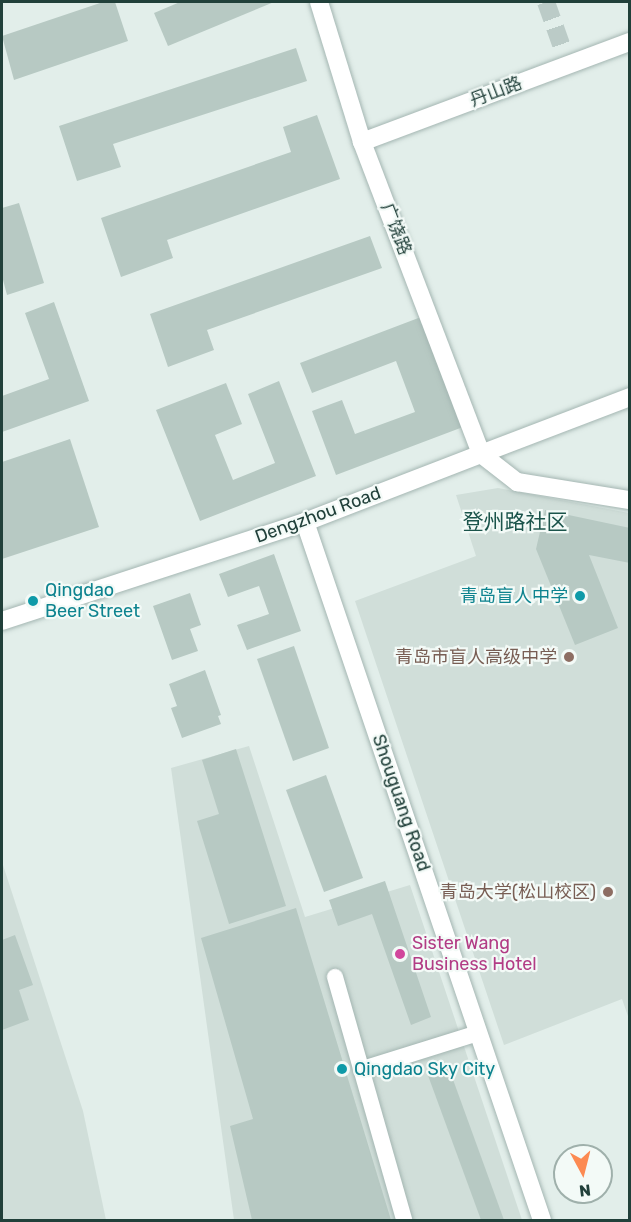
<!DOCTYPE html>
<html>
<head>
<meta charset="utf-8">
<style>
  body { margin:0 }
  #map { position:relative; width:631px; height:1222px; overflow:hidden; background:#e2eeea; font-family:Rubik,"Noto Sans SC",sans-serif }
  div>[style] { position:absolute }
  [style*='--x'] { left:calc(var(--x)*1px); top:calc(var(--y)*1px); width:calc(var(--w)*1px); rotate:calc(var(--a)*1deg) }
  .built>* { inset:0; background:#d0ded9 }
  .building>* { inset:0; background:#b7c9c3 }
  .minor-tunnel>* { height:18px; margin-top:-9px; transform-origin:0; background:repeating-linear-gradient(90deg,#bbcbc7 0 18px,transparent 0 27px) }
  .roads { filter:drop-shadow(0 0 2px #a4b6b2) drop-shadow(0 0 2px #a4b6b2) }
  .pedestrian>* { height:16px; margin:-8px; padding:0 8px; transform-origin:8px; border-radius:8px; background:#fff }
  .minor>* { height:18px; margin:-9px; padding:0 9px; transform-origin:9px; border-radius:9px; background:#fff }
  .tertiary>* { height:18px; margin:-9px; padding:0 9px; transform-origin:9px; border-radius:9px; background:#fff }
  .secondary>* { height:18px; margin:-9px; padding:0 9px; transform-origin:9px; border-radius:9px; background:#fff }
  .dots>* { width:16px; height:16px; translate:-50% -50%; box-sizing:border-box; border:3px solid #f3faf7; border-radius:50% }
  span { translate:-50% -50%; white-space:nowrap; text-align:center; line-height:1.15; -webkit-text-stroke:4.5px #f3faf7; paint-order:stroke }
  .street-label { font-size:18px; color:#21403a }
  .culture-label { font-size:18px; color:#0d838f }
  .left { translate:0 -50%; text-align:left }
  .right { translate:-100% -50%; text-align:right }
  .education-label { font-size:18px; color:#785e54 }
  .hotel-label { font-size:18px; color:#b23c85 }
  .quarter-label { font-size:21px; color:#1b544b }
  .frame { position:absolute; inset:0; border:3px solid #21403a; pointer-events:none }
  .north { position:absolute; left:553px; top:1144px; width:60px; height:60px; box-sizing:border-box; background:#f3faf7; border:2px solid #9fb0ab; border-radius:50%; rotate:173deg; font-size:16px; font-weight:700; line-height:24px; text-align:center; color:#21403a }
  .north::after { content:''; display:block; margin:auto; width:21px; height:27px; background:#fc8a52; clip-path:polygon(50% 0,100% 100%,50% 72%,0 100%) }
</style>
</head>
<body>
<div id="map">
  <div class="built">
    <div style="clip-path:polygon(498px 488px,629px 513px,629px 1019px,622px 999px,504px 1045px,355px 601px,476px 556px,456px 495px)"></div>
    <div style="clip-path:polygon(249px 746px,305px 917px,410px 885px,522px 1220px,234px 1220px,171px 768px)"></div>
    <div style="clip-path:polygon(2px 862px,83px 1111px,106px 1220px,2px 1220px)"></div>
  </div>
  <div class="building">
    <div style="clip-path:polygon(103px 2px,115px 2px,128px 41px,14px 80px,2px 36px)"></div>
    <div style="clip-path:polygon(180px 2px,274px 2px,168px 46px,154px 13px)"></div>
    <div style="clip-path:polygon(296px 48px,307px 81px,113px 144px,121px 167px,77px 181px,59px 126px)"></div>
    <div style="clip-path:polygon(317px 115px,340px 179px,167px 240px,173px 258px,121px 277px,101px 218px,291px 152px,283px 127px)"></div>
    <div style="clip-path:polygon(19px 203px,44px 283px,7px 295px,2px 276px,2px 208px)"></div>
    <div style="clip-path:polygon(370px 236px,382px 268px,207px 330px,214px 350px,168px 367px,150px 314px)"></div>
    <div style="clip-path:polygon(54px 302px,89px 401px,2px 432px,2px 396px,49px 379px,25px 313px)"></div>
    <div style="clip-path:polygon(421px 317px,463px 427px,336px 475px,312px 411px,342px 400px,355px 434px,415px 412px,396px 361px,312px 393px,300px 363px)"></div>
    <div style="clip-path:polygon(279px 381px,316px 476px,200px 521px,156px 410px,226px 383px,242px 424px,215px 435px,233px 480px,275px 463px,248px 394px)"></div>
    <div style="clip-path:polygon(70px 439px,99px 527px,2px 559px,2px 462px)"></div>
    <div style="clip-path:polygon(545px 510px,630px 528px,630px 563px,589px 555px,618px 628px,575px 645px,536px 549px)"></div>
    <div style="clip-path:polygon(274px 554px,301px 631px,247px 650px,237px 625px,269px 614px,259px 586px,228px 597px,219px 574px)"></div>
    <div style="clip-path:polygon(190px 593px,201px 625px,190px 629px,198px 651px,172px 660px,153px 606px)"></div>
    <div style="clip-path:polygon(294px 646px,329px 748px,293px 761px,257px 659px)"></div>
    <div style="clip-path:polygon(205px 670px,221px 715px,218px 716px,221px 724px,182px 738px,171px 708px,177px 706px,169px 684px)"></div>
    <div style="clip-path:polygon(236px 749px,286px 906px,229px 924px,197px 821px,219px 814px,202px 760px)"></div>
    <div style="clip-path:polygon(326px 775px,363px 878px,324px 892px,286px 790px)"></div>
    <div style="clip-path:polygon(385px 881px,431px 1017px,411px 1025px,372px 914px,338px 926px,329px 900px)"></div>
    <div style="clip-path:polygon(296px 908px,391px 1220px,252px 1220px,230px 1126px,253px 1119px,201px 938px)"></div>
    <div style="clip-path:polygon(15px 935px,33px 985px,19px 990px,29px 1020px,2px 1030px,2px 940px)"></div>
    <div style="clip-path:polygon(447px 1063px,504px 1220px,481px 1220px,426px 1070px)"></div>
  </div>
  <div class="minor-tunnel">
    <div style="--x:546;--y:2;--w:51;--a:70.5"></div>
  </div>
  <div class="roads">
    <div class="pedestrian">
      <div style="--x:335;--y:977;--w:253;--a:74.1"></div>
      <div style="--x:363;--y:1069;--w:121;--a:-17.4"></div>
    </div>
    <div class="minor">
      <div style="--x:319;--y:2;--w:146;--a:72.9"></div>
      <div style="--x:362;--y:142;--w:334;--a:69.1"></div>
      <div style="--x:362;--y:142;--w:286;--a:-20.5"></div>
      <div style="--x:305;--y:522;--w:737;--a:71.25"></div>
    </div>
    <div class="tertiary">
      <div style="--x:481;--y:454;--w:160;--a:-20.9"></div>
    </div>
    <div class="secondary">
      <div style="--x:2;--y:621;--w:319;--a:-18.1"></div>
      <div style="--x:305;--y:522;--w:189;--a:-21.1"></div>
      <div style="--x:481;--y:454;--w:46;--a:37.9"></div>
      <div style="--x:517;--y:482;--w:114;--a:9.1"></div>
    </div>
  </div>
  <div class="dots">
    <div style="left:580px;top:596px;background:#0f9aa8"></div>
    <div style="left:33px;top:601px;background:#0f9aa8"></div>
    <div style="left:569px;top:657px;background:#8d6e63"></div>
    <div style="left:608px;top:892px;background:#8d6e63"></div>
    <div style="left:400px;top:954px;background:#d1479c"></div>
    <div style="left:342px;top:1069px;background:#0f9aa8"></div>
  </div>
  <div class="street-label">
    <span style="left:496px;top:92px;rotate:-21deg">丹山路</span>
    <span style="left:396px;top:229px;rotate:69deg">广饶路</span>
    <span style="left:318px;top:515px;rotate:-20deg">Dengzhou Road</span>
    <span style="left:401px;top:803px;rotate:71deg">Shouguang Road</span>
  </div>
  <div class="culture-label">
    <span class="left" style="left:45px;top:601px">Qingdao<br>Beer Street</span>
    <span class="right" style="left:568px;top:596px">青岛盲人中学</span>
    <span class="left" style="left:354px;top:1069px">Qingdao Sky City</span>
  </div>
  <div class="education-label">
    <span class="right" style="left:557px;top:657px">青岛市盲人高级中学</span>
    <span class="right" style="left:596px;top:892px">青岛大学(松山校区)</span>
  </div>
  <div class="hotel-label">
    <span class="left" style="left:412px;top:954px">Sister Wang<br>Business Hotel</span>
  </div>
  <div class="quarter-label">
    <span style="left:515px;top:522px">登州路社区</span>
  </div>
  <div class="frame"></div>
  <div class="north">N</div>
</div>
</body>
</html>
